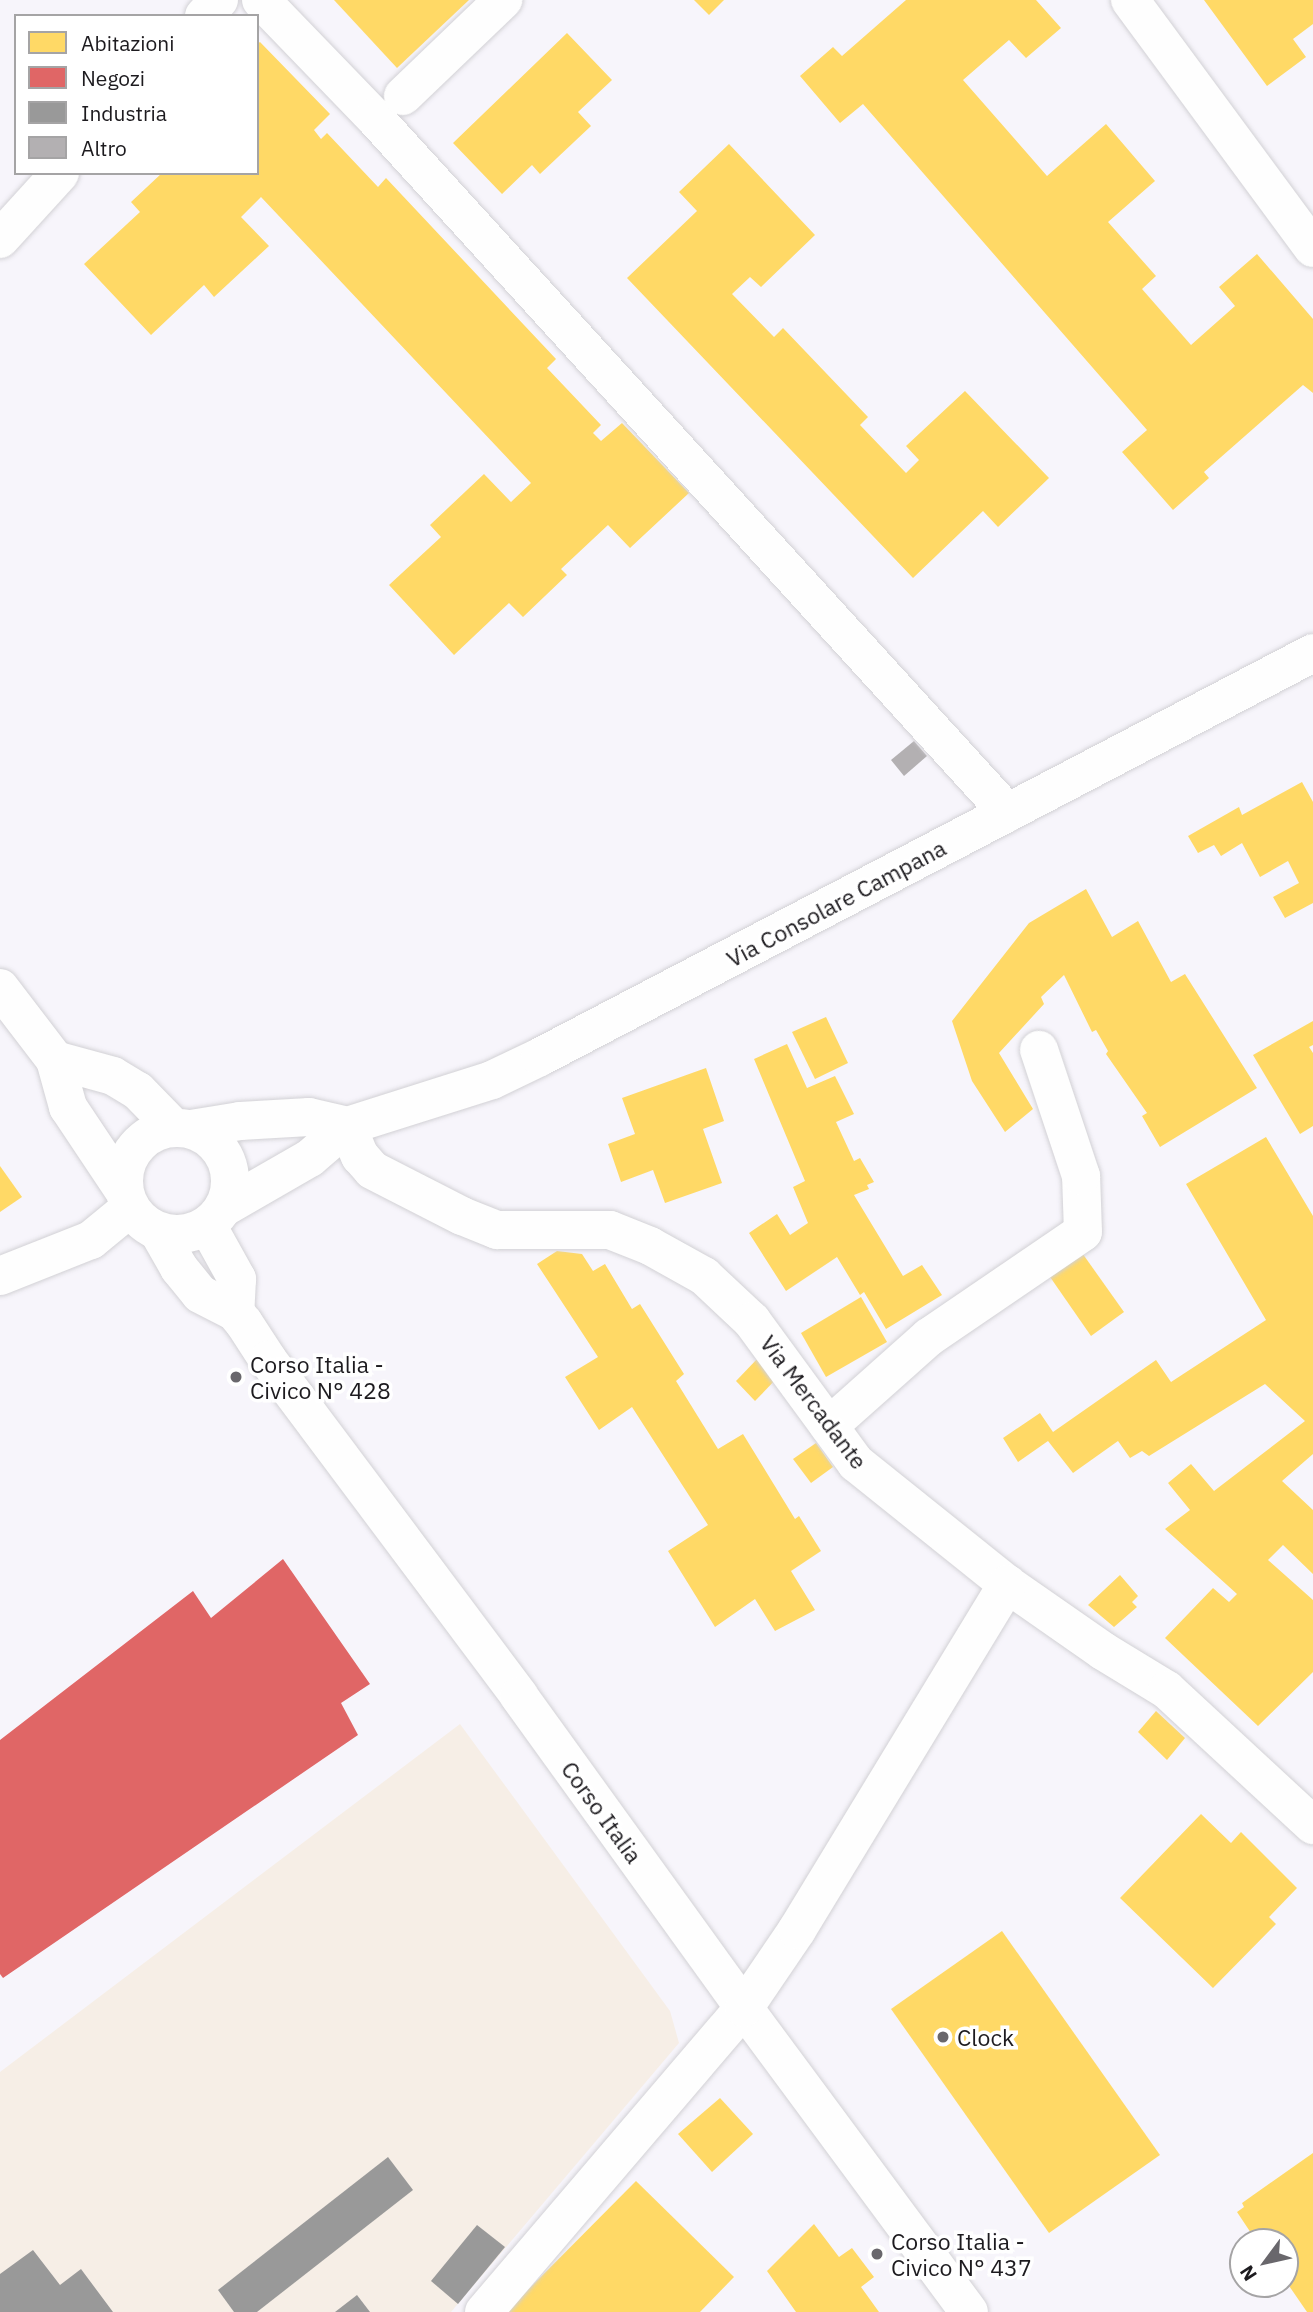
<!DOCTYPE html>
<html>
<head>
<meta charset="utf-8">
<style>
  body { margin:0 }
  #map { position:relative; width:1313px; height:2312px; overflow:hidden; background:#f7f5fb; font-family:"IBM Plex Sans",sans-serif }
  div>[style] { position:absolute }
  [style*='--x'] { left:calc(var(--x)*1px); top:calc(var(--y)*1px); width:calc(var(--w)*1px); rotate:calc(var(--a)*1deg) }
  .industrial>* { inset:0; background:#f6eee6 }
  .homes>* { inset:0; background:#ffd966 }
  .shops>* { inset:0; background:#e06666 }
  .industry>* { inset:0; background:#999 }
  .building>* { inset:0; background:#b3b0b2 }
  .roads { filter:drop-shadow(0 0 2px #d2d1d5) drop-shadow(0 0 2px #d2d1d5) }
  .minor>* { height:38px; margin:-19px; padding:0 19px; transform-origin:19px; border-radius:19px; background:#fefefe }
  .minor>.ring { margin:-19px; padding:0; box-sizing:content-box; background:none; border:38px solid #fefefe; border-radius:50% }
  .dots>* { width:19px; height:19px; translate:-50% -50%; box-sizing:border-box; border:4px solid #fff; border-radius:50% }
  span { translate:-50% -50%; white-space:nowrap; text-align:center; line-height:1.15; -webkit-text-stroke:7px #fff; paint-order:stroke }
  .street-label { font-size:23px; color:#1d1b1f }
  .poi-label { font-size:23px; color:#1d1b1f }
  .left { translate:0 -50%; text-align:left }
  .legend { position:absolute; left:14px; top:14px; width:245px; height:161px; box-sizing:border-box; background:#fff; border:2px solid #a5a4a5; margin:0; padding:9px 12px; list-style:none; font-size:21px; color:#1d1b1f }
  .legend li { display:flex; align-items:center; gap:14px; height:35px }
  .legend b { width:35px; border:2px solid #a5a4a5 }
  .north { position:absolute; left:1229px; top:2228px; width:70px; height:70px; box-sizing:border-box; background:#fff; border:2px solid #a5a4a5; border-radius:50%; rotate:237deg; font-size:19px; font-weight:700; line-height:28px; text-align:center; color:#1d1b1f }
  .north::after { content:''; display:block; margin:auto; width:24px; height:32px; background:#69676c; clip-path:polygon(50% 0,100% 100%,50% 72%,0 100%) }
</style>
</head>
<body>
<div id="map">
  <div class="industrial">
    <div style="clip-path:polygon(460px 1724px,670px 2011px,679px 2043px,451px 2312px,0 2312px,0 2072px)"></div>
  </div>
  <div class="homes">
    <div style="clip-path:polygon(334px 0,469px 0,397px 68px)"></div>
    <div style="clip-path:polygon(694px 0,724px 0,709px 15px)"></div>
    <div style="clip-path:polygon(906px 0,1036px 0,1061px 28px,1026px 58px,1009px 40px,963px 80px,1047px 176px,1106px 124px,1155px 181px,1108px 222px,1156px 276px,1142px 289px,1191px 345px,1235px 306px,1219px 287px,1257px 254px,1313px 319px,1313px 393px,1303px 385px,1204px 472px,1209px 478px,1173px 510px,1122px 452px,1147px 430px,863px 104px,840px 123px,800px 76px,833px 47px,842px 56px)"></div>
    <div style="clip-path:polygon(1204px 0,1313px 0,1313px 24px,1293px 39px,1306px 57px,1267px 86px)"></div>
    <div style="clip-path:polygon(567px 33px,612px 80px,578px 112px,591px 126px,540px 174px,532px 165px,502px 194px,453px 143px)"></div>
    <div style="clip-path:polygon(260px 42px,330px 114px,314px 130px,321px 139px,327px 133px,378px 187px,386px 178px,556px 359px,547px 368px,601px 425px,593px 433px,601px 441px,622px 423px,689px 493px,630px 548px,608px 525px,561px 569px,567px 575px,523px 617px,509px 603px,454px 655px,389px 585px,441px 537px,430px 525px,484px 474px,511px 502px,531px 483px,261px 197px,241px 217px,269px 246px,214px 297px,204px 285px,151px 335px,84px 264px,140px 212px,131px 202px,162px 173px,257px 173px,257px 44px)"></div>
    <div style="clip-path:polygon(729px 144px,815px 235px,761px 287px,750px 277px,732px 294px,774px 337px,783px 328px,868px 417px,860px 425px,906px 473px,919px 460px,906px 446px,965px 391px,1049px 478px,998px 527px,983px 511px,913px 578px,627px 278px,697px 211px,679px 192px)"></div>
    <div style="clip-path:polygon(1302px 782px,1313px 802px,1313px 903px,1285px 918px,1273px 897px,1299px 883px,1288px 861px,1260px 877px,1242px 843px,1221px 856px,1214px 845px,1198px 853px,1188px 836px,1239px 807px,1242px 815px)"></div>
    <div style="clip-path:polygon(1086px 889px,1112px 937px,1138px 921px,1171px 982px,1185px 974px,1257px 1088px,1160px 1147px,1142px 1116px,1147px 1113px,1106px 1054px,1108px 1051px,1096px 1030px,1092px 1032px,1064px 975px,1041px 997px,1044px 1004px,999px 1053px,1033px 1109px,1005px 1132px,972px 1081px,952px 1021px,1029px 923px)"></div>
    <div style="clip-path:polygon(826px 1017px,848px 1063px,815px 1079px,792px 1032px)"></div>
    <div style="clip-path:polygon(1313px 1021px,1313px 1045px,1309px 1047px,1313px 1053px,1313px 1126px,1300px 1134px,1253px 1055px)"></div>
    <div style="clip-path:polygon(787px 1044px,807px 1088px,835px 1076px,854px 1114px,836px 1122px,854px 1161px,860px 1158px,874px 1182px,867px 1185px,869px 1189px,854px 1195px,903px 1276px,922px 1265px,942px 1295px,886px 1329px,864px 1292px,860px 1295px,837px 1257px,786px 1291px,749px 1233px,777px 1214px,790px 1235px,808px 1223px,793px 1187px,805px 1181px,754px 1059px)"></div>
    <div style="clip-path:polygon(706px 1068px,724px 1121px,703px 1129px,722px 1183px,665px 1203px,653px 1170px,621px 1182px,608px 1144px,635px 1134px,622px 1098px)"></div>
    <div style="clip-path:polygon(1266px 1137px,1313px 1216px,1313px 1454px,1282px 1481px,1313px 1510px,1313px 1574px,1283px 1545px,1268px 1560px,1313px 1600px,1313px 1672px,1258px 1726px,1165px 1638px,1213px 1588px,1229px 1602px,1237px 1594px,1165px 1529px,1190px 1510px,1168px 1483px,1191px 1464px,1214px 1491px,1305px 1421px,1265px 1384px,1149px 1456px,1142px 1451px,1130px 1458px,1118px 1441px,1073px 1473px,1048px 1441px,1018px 1462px,1003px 1438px,1040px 1413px,1053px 1432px,1156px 1360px,1171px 1382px,1266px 1320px,1186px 1184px)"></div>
    <div style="clip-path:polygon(0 1166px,22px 1197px,0 1212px)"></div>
    <div style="clip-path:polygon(1080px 1250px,1124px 1312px,1091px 1336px,1048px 1274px)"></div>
    <div style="clip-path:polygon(557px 1251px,582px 1254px,593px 1271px,605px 1264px,632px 1309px,640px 1304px,684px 1374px,676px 1381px,718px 1449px,743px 1434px,795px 1519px,799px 1516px,821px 1551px,791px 1571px,815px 1610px,775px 1631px,755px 1599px,715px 1627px,668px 1551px,708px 1525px,632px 1407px,599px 1430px,565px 1377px,598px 1357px,537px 1264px)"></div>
    <div style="clip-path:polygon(861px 1297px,887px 1342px,826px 1377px,801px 1333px)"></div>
    <div style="clip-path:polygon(759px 1357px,779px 1376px,755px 1401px,736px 1381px)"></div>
    <div style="clip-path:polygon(816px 1443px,833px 1467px,811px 1483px,793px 1459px)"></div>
    <div style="clip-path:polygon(1120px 1575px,1138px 1596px,1132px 1602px,1137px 1607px,1114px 1627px,1088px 1605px)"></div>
    <div style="clip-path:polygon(1156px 1711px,1185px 1738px,1167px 1760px,1138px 1732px)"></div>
    <div style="clip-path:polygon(1201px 1814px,1231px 1843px,1241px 1832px,1297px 1888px,1269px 1917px,1276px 1924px,1213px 1988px,1120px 1898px)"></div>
    <div style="clip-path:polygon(1002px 1931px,1160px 2155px,1049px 2233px,891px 2009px)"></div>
    <div style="clip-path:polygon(720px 2098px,753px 2134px,712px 2172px,678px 2134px)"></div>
    <div style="clip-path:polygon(1313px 2153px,1313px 2312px,1307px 2312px,1285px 2280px,1285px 2242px,1257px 2242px,1237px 2212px,1244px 2207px,1242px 2203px)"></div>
    <div style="clip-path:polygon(636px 2181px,734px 2277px,700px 2312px,506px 2312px)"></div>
    <div style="clip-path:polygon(814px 2224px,839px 2257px,852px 2248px,874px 2277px,861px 2287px,879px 2312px,796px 2312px,767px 2271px)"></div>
  </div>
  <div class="shops">
    <div style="clip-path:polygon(283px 1559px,370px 1684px,341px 1703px,358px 1735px,3px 1978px,0 1974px,0 1740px,193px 1591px,211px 1618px)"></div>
  </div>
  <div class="industry">
    <div style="clip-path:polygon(388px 2157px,413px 2190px,257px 2312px,234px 2312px,218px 2290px)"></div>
    <div style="clip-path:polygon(477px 2225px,505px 2247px,458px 2304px,431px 2281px)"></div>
    <div style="clip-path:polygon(33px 2250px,60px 2285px,81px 2269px,113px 2312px,0 2312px,0 2274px)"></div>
    <div style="clip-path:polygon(357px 2295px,370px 2312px,335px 2312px)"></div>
  </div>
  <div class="building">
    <div style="clip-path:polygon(914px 741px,927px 756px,904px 776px,891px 760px)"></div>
  </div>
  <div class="roads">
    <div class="minor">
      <div style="--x:261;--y:0;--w:163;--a:46"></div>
      <div style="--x:374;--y:117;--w:941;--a:47.67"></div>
      <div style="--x:1130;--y:0;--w:308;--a:53.6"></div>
      <div style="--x:204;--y:16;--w:22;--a:-47"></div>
      <div style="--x:403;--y:96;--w:139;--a:-43.8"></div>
      <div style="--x:0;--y:239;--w:89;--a:-47.7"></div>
      <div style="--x:0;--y:988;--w:91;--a:52.6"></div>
      <div style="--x:55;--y:1060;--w:49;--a:74.5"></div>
      <div style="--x:68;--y:1107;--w:101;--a:56.3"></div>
      <div style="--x:55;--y:1060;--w:60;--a:15.4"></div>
      <div style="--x:113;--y:1076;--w:29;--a:31"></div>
      <div style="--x:138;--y:1091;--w:50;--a:45.8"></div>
      <div style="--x:347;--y:1126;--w:33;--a:67"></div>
      <div style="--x:360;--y:1156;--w:18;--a:49"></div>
      <div style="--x:372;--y:1170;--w:101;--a:27.1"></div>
      <div style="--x:462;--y:1216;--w:38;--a:22"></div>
      <div style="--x:497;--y:1230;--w:113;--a:0"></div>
      <div style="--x:610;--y:1230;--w:43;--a:21.8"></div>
      <div style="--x:650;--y:1246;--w:62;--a:29.1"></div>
      <div style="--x:704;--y:1276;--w:66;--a:43.2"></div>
      <div style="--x:752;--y:1321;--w:176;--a:53.8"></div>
      <div style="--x:856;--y:1463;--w:193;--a:38.7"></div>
      <div style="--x:1007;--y:1584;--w:117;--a:34.9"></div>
      <div style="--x:1103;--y:1651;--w:75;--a:31.4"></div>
      <div style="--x:1167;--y:1690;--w:199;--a:42.8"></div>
      <div class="ring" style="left:124px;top:1128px;width:68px;height:68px"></div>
      <div style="--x:191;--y:1129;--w:50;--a:-9.3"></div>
      <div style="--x:240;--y:1121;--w:69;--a:-3.3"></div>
      <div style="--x:309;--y:1117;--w:39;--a:13"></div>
      <div style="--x:223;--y:1208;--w:100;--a:-29.9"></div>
      <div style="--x:310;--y:1158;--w:49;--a:-40.9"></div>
      <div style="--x:347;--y:1126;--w:152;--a:-17.6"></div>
      <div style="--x:492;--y:1080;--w:53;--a:-25.6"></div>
      <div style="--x:540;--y:1057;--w:872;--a:-27.59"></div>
      <div style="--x:207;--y:1225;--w:62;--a:60.9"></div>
      <div style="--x:237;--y:1279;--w:33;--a:93"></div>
      <div style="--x:158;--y:1231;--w:43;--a:60.4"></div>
      <div style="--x:179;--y:1268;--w:33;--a:51"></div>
      <div style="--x:200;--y:1294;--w:39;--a:27"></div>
      <div style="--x:235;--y:1312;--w:14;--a:51"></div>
      <div style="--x:244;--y:1323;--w:44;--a:57"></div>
      <div style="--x:268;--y:1360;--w:419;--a:53.2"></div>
      <div style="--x:519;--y:1696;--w:385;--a:54.2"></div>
      <div style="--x:744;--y:2008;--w:378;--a:53.5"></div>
      <div style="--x:0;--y:1276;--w:98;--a:-21.6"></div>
      <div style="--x:91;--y:1240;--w:50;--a:-39.4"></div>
      <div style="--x:829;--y:1426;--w:134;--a:-41.7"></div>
      <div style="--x:929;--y:1337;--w:186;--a:-34.3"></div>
      <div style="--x:1083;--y:1232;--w:56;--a:-92"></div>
      <div style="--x:1081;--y:1176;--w:133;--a:-108.4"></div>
      <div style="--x:484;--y:2312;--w:400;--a:-49.5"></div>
      <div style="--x:744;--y:2008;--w:94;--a:-55.8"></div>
      <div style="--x:797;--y:1930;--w:405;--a:-58.7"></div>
    </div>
  </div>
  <div class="dots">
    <div style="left:236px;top:1377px;background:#69676c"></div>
    <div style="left:943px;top:2037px;background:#69676c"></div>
    <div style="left:877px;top:2254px;background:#69676c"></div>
  </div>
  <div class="street-label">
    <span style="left:836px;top:903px;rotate:-28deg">Via Consolare Campana</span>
    <span style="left:814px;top:1402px;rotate:53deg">Via Mercadante</span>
    <span style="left:602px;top:1812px;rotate:54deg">Corso Italia</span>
  </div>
  <div class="poi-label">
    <span class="left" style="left:250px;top:1377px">Corso Italia -<br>Civico N° 428</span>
    <span class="left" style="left:957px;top:2037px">Clock</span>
    <span class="left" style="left:891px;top:2254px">Corso Italia -<br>Civico N° 437</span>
  </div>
  <ul class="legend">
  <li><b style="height:19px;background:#ffd966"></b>Abitazioni</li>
  <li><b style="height:19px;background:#e06666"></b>Negozi</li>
  <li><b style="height:19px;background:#999"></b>Industria</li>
  <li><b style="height:19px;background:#b3b0b2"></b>Altro</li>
  </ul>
  <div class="north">N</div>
</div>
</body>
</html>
